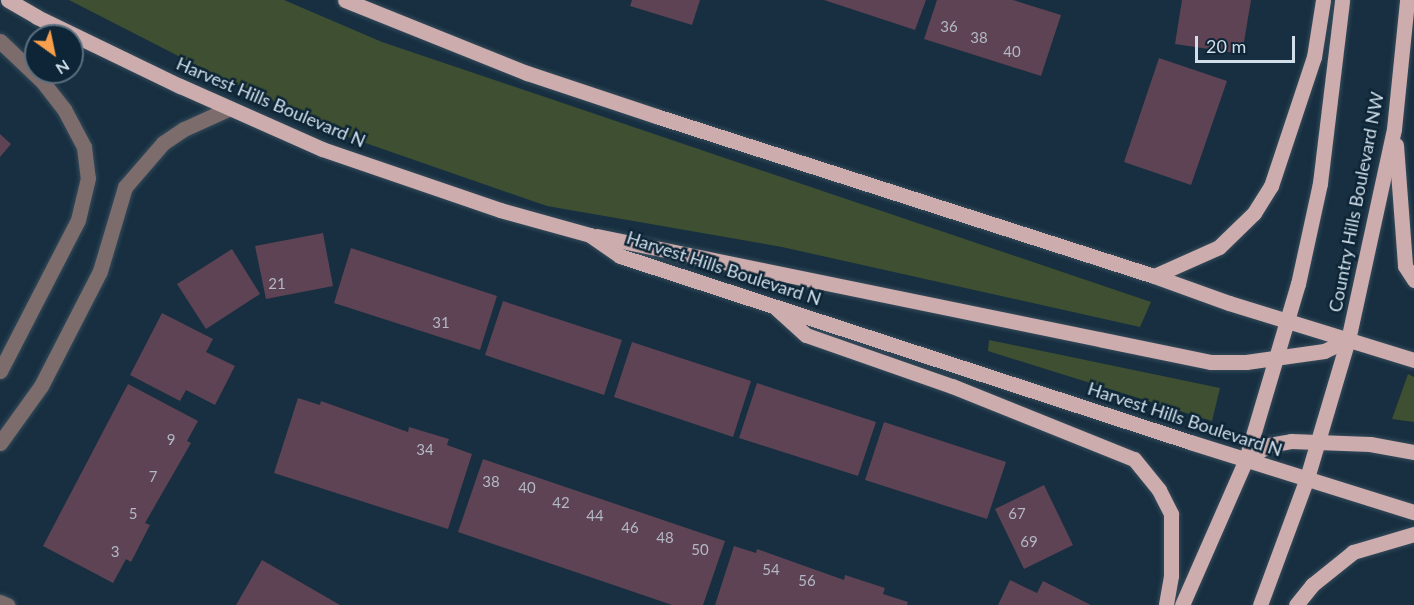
<!DOCTYPE html>
<html>
<head>
<meta charset="utf-8">
<style>
  body { margin:0 }
  #map { position:relative; width:1414px; height:605px; overflow:hidden; background:#172f40; font-family:Lato,sans-serif }
  div>[style] { position:absolute }
  [style*='--x'] { left:calc(var(--x)*1px); top:calc(var(--y)*1px); width:calc(var(--w)*1px); rotate:calc(var(--a)*1deg) }
  .green>* { inset:0; background:#3e5031 }
  .building>* { inset:0; background:#5d4353 }
  .roads { filter:drop-shadow(0 0 2px #354b5b) drop-shadow(0 0 2px #354b5b) }
  .minor>* { height:15px; margin:-7.5px; padding:0 7.5px; transform-origin:7.5px; border-radius:7.5px; background:#7c6d6c }
  .major>* { height:15px; margin:-7.5px; padding:0 7.5px; transform-origin:7.5px; border-radius:7.5px; background:#ccacac }
  span { translate:-50% -50%; white-space:nowrap; text-align:center; line-height:1.15; -webkit-text-stroke:5px #0d2536; paint-order:stroke }
  .number-label { font-size:15px; color:#b3b8c4 }
  .number-label span { -webkit-text-stroke-width:0 }
  .street-label { font-size:18px; color:#d0dfea }
  .north { position:absolute; left:24px; top:24px; width:60px; height:60px; box-sizing:border-box; background:#0d2536; border:2px solid #5b6f7e; border-radius:50%; rotate:147deg; font-size:16px; font-weight:700; line-height:24px; text-align:center; color:#d0dfea }
  .north::after { content:''; display:block; margin:auto; width:21px; height:27px; background:#f99f4d; clip-path:polygon(50% 0,100% 100%,50% 72%,0 100%) }
  .scale { position:absolute; left:1195px; top:36px; width:100px; height:27px; box-sizing:border-box; border:3px solid #d0dfea; border-top:0; padding-left:8px; font-size:18px; line-height:21px; white-space:nowrap; color:#d0dfea; -webkit-text-stroke:4px #0d2536; paint-order:stroke }
</style>
</head>
<body>
<div id="map">
  <div class="green">
    <div style="clip-path:polygon(69px 0,284px 0,382px 42px,1151px 302px,1140px 327px,782px 247px,547px 206px,351px 138px,192px 63px)"></div>
    <div style="clip-path:polygon(989px 340px,1220px 388px,1212px 421px,988px 351px)"></div>
    <div style="clip-path:polygon(1408px 374px,1414px 377px,1414px 422px,1392px 419px)"></div>
  </div>
  <div class="building">
    <div style="clip-path:polygon(632px 0,700px 0,692px 25px,630px 6px)"></div>
    <div style="clip-path:polygon(824px 0,926px 0,915px 30px)"></div>
    <div style="clip-path:polygon(937px 0,1013px 0,1061px 15px,1041px 76px,924px 39px)"></div>
    <div style="clip-path:polygon(1182px 0,1251px 0,1242px 54px,1175px 44px)"></div>
    <div style="clip-path:polygon(1159px 58px,1227px 81px,1191px 185px,1124px 162px)"></div>
    <div style="clip-path:polygon(0 134px,11px 144px,0 157px)"></div>
    <div style="clip-path:polygon(323px 233px,333px 286px,266px 299px,255px 246px)"></div>
    <div style="clip-path:polygon(351px 248px,497px 296px,480px 350px,334px 303px)"></div>
    <div style="clip-path:polygon(232px 249px,260px 294px,206px 329px,177px 284px)"></div>
    <div style="clip-path:polygon(503px 301px,622px 340px,604px 395px,485px 355px)"></div>
    <div style="clip-path:polygon(162px 313px,213px 339px,206px 352px,235px 366px,215px 405px,186px 390px,180px 401px,130px 375px)"></div>
    <div style="clip-path:polygon(632px 342px,751px 381px,733px 437px,614px 397px)"></div>
    <div style="clip-path:polygon(757px 383px,876px 422px,858px 476px,739px 438px)"></div>
    <div style="clip-path:polygon(128px 384px,198px 421px,187px 441px,191px 443px,145px 523px,150px 525px,131px 562px,126px 559px,113px 583px,43px 546px)"></div>
    <div style="clip-path:polygon(298px 398px,320px 405px,321px 401px,408px 432px,409px 427px,449px 439px,447px 445px,472px 454px,448px 529px,274px 473px)"></div>
    <div style="clip-path:polygon(884px 422px,1006px 462px,987px 519px,865px 480px)"></div>
    <div style="clip-path:polygon(483px 459px,725px 541px,703px 605px,672px 605px,458px 532px)"></div>
    <div style="clip-path:polygon(1044px 485px,1073px 545px,1024px 569px,995px 509px)"></div>
    <div style="clip-path:polygon(734px 546px,756px 553px,757px 549px,844px 580px,845px 575px,885px 588px,883px 594px,908px 602px,907px 605px,715px 605px)"></div>
    <div style="clip-path:polygon(262px 560px,340px 605px,236px 605px)"></div>
    <div style="clip-path:polygon(1010px 580px,1037px 593px,1043px 581px,1091px 605px,998px 605px)"></div>
  </div>
  <div class="roads">
    <div class="minor">
      <div style="--x:0;--y:41;--w:58;--a:43.6"></div>
      <div style="--x:42;--y:81;--w:36;--a:52"></div>
      <div style="--x:64;--y:109;--w:43;--a:62.2"></div>
      <div style="--x:84;--y:147;--w:31;--a:83"></div>
      <div style="--x:88;--y:178;--w:43;--a:103.4"></div>
      <div style="--x:78;--y:220;--w:170;--a:117.3"></div>
      <div style="--x:0;--y:443;--w:70;--a:-54.3"></div>
      <div style="--x:41;--y:386;--w:129;--a:-62.8"></div>
      <div style="--x:100;--y:271;--w:88;--a:-73.4"></div>
      <div style="--x:125;--y:187;--w:58;--a:-49.2"></div>
      <div style="--x:163;--y:143;--w:25;--a:-34"></div>
      <div style="--x:184;--y:129;--w:48;--a:-24.4"></div>
      <div style="--x:0;--y:602;--w:8;--a:23"></div>
    </div>
    <div class="major">
      <div style="--x:8;--y:0;--w:34;--a:30"></div>
      <div style="--x:37;--y:17;--w:159;--a:25.8"></div>
      <div style="--x:180;--y:86;--w:155;--a:23.9"></div>
      <div style="--x:322;--y:149;--w:188;--a:18.9"></div>
      <div style="--x:500;--y:210;--w:93;--a:15.5"></div>
      <div style="--x:590;--y:235;--w:37;--a:35"></div>
      <div style="--x:620;--y:256;--w:600;--a:18.07"></div>
      <div style="--x:1190;--y:442;--w:235;--a:17.4"></div>
      <div style="--x:345;--y:0;--w:196;--a:21.9"></div>
      <div style="--x:527;--y:73;--w:136;--a:18.4"></div>
      <div style="--x:656;--y:116;--w:523;--a:17.81"></div>
      <div style="--x:1154;--y:276;--w:80;--a:19.8"></div>
      <div style="--x:1229;--y:303;--w:194;--a:17.1"></div>
      <div style="--x:1396;--y:145;--w:121;--a:85.7"></div>
      <div style="--x:1405;--y:266;--w:17;--a:57"></div>
      <div style="--x:597;--y:236;--w:627;--a:11.6"></div>
      <div style="--x:1211;--y:362;--w:35;--a:0"></div>
      <div style="--x:1246;--y:362;--w:79;--a:-8"></div>
      <div style="--x:1324;--y:351;--w:26;--a:-25"></div>
      <div style="--x:1154;--y:276;--w:71;--a:-24"></div>
      <div style="--x:1219;--y:247;--w:49;--a:-44.2"></div>
      <div style="--x:1254;--y:213;--w:32;--a:-58"></div>
      <div style="--x:1271;--y:186;--w:136;--a:-71.6"></div>
      <div style="--x:1314;--y:57;--w:58;--a:-81"></div>
      <div style="--x:777;--y:309;--w:39;--a:42"></div>
      <div style="--x:806;--y:335;--w:155;--a:19.3"></div>
      <div style="--x:952;--y:386;--w:196;--a:21.9"></div>
      <div style="--x:1134;--y:459;--w:40;--a:51"></div>
      <div style="--x:1159;--y:490;--w:27;--a:63"></div>
      <div style="--x:1171;--y:514;--w:62;--a:90"></div>
      <div style="--x:1171;--y:576;--w:29;--a:100"></div>
      <div style="--x:1246;--y:459;--w:27;--a:-31"></div>
      <div style="--x:1269;--y:445;--w:22;--a:-10"></div>
      <div style="--x:1291;--y:441;--w:79;--a:2.2"></div>
      <div style="--x:1370;--y:444;--w:45;--a:10.3"></div>
      <div style="--x:1182;--y:605;--w:159;--a:-66.3"></div>
      <div style="--x:1246;--y:459;--w:183;--a:-73.5"></div>
      <div style="--x:1298;--y:284;--w:103;--a:-77.7"></div>
      <div style="--x:1320;--y:183;--w:184;--a:-83.1"></div>
      <div style="--x:1260;--y:605;--w:135;--a:-69.7"></div>
      <div style="--x:1307;--y:478;--w:144;--a:-73.5"></div>
      <div style="--x:1348;--y:340;--w:216;--a:-77.7"></div>
      <div style="--x:1394;--y:129;--w:130;--a:-84.2"></div>
      <div style="--x:1296;--y:605;--w:26;--a:-51"></div>
      <div style="--x:1312;--y:585;--w:53;--a:-38.8"></div>
      <div style="--x:1353;--y:552;--w:64;--a:-16.4"></div>
    </div>
  </div>
  <div class="number-label">
    <span style="left:949px;top:27px">36</span>
    <span style="left:979px;top:38px">38</span>
    <span style="left:1012px;top:52px">40</span>
    <span style="left:277px;top:284px">21</span>
    <span style="left:441px;top:323px">31</span>
    <span style="left:171px;top:440px">9</span>
    <span style="left:425px;top:450px">34</span>
    <span style="left:153px;top:477px">7</span>
    <span style="left:491px;top:482px">38</span>
    <span style="left:527px;top:488px">40</span>
    <span style="left:561px;top:503px">42</span>
    <span style="left:133px;top:514px">5</span>
    <span style="left:1017px;top:514px">67</span>
    <span style="left:595px;top:516px">44</span>
    <span style="left:630px;top:528px">46</span>
    <span style="left:665px;top:538px">48</span>
    <span style="left:1029px;top:542px">69</span>
    <span style="left:700px;top:550px">50</span>
    <span style="left:115px;top:552px">3</span>
    <span style="left:771px;top:570px">54</span>
    <span style="left:807px;top:581px">56</span>
  </div>
  <div class="street-label">
    <span style="left:271px;top:102px;rotate:23deg">Harvest Hills Boulevard N</span>
    <span style="left:1356px;top:202px;rotate:-79deg">Country Hills Boulevard NW</span>
    <span style="left:724px;top:268px;rotate:18deg">Harvest Hills Boulevard N</span>
    <span style="left:1185px;top:419px;rotate:18deg">Harvest Hills Boulevard N</span>
  </div>
  <div class="north">N</div>
  <div class="scale">20 m</div>
</div>
</body>
</html>
